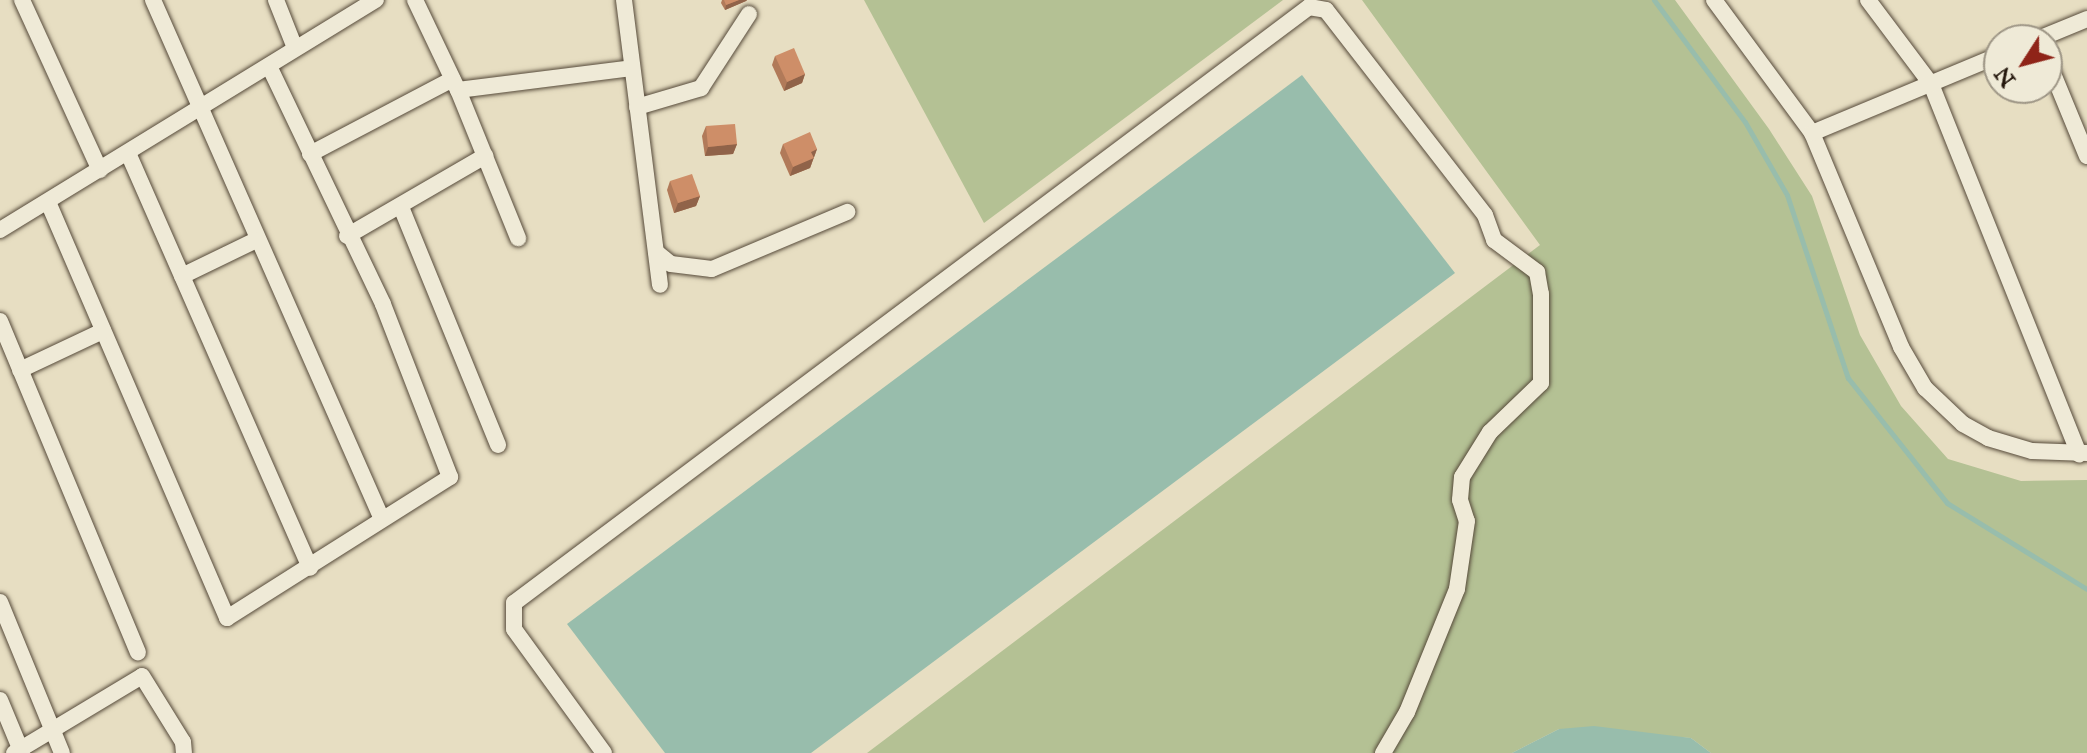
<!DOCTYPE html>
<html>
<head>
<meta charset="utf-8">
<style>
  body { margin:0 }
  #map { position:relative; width:2087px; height:753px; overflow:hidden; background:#e7dec2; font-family:"IM FELL Great Primer",serif }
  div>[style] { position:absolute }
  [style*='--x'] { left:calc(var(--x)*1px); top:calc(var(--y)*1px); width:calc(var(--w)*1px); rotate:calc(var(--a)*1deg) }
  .green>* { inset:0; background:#b4c194 }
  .water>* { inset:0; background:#98bdac }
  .stream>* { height:5px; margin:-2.5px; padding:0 2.5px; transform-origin:2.5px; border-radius:2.5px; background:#98bdac }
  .roads { filter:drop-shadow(0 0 2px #564a3a) drop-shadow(0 0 2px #564a3a) }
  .minor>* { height:16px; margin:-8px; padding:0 8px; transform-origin:8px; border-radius:8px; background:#efead7 }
  .wall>* { inset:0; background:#b17a59 }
  .shaded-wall>* { inset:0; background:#906349 }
  .building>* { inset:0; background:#ce8e68 }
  span { translate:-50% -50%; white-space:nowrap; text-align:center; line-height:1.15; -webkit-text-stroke:6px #efead7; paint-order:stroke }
  .north { position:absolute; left:1983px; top:24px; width:80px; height:80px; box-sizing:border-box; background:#efead7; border:2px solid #9e9686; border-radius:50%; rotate:234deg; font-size:22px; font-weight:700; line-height:32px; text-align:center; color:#25180d }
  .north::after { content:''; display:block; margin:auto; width:28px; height:36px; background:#8f2418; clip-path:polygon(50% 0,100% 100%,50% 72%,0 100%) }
</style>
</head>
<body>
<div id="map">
  <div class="green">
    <div style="clip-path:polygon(864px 0,1283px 0,984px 223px)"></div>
    <div style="clip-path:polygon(1362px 0,1675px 0,1769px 129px,1812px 196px,1860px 335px,1901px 406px,1948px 459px,2021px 481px,2087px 480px,2087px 753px,1711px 753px,1691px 738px,1559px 729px,1512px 753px,867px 753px,1540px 245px)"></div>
  </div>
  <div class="water">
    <div style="clip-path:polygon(1302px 75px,1455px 273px,811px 753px,665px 753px,567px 624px)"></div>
    <div style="clip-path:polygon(1594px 726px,1691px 738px,1711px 753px,1512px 753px,1559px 729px)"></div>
  </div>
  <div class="stream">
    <div style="--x:1654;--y:0;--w:152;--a:53.3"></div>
    <div style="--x:1745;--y:122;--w:84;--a:60.1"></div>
    <div style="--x:1787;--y:195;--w:193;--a:71.6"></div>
    <div style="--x:1848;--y:378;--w:159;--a:51.6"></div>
    <div style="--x:1947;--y:503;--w:164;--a:31.6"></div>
  </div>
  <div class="roads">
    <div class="minor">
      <div style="--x:22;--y:0;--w:187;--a:65.4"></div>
      <div style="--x:153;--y:0;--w:565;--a:66.2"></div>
      <div style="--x:276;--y:0;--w:52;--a:68.4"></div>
      <div style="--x:415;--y:0;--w:100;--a:64.5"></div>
      <div style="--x:458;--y:90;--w:160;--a:67.9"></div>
      <div style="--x:624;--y:0;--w:287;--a:82.8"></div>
      <div style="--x:1714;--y:0;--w:165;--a:53.6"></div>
      <div style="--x:1812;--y:133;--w:232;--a:67.4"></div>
      <div style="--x:1901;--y:347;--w:48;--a:59.7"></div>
      <div style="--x:1925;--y:388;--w:52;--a:43.5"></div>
      <div style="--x:1963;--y:424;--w:29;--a:29"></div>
      <div style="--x:1988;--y:438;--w:46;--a:16.5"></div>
      <div style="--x:2032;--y:451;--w:55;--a:2.1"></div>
      <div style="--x:1868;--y:0;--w:105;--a:53.1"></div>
      <div style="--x:1931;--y:84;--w:399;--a:68.2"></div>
      <div style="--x:2036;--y:40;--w:55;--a:-22.4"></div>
      <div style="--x:2047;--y:59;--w:105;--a:67.6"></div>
      <div style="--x:458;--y:90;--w:175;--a:-7.2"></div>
      <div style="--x:637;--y:107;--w:67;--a:-16.5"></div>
      <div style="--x:701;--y:88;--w:88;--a:-57"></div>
      <div style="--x:1812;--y:133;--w:203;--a:-22.6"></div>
      <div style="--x:128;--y:153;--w:453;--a:66.3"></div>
      <div style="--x:310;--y:154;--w:161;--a:-27.7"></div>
      <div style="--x:48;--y:202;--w:453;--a:66.7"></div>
      <div style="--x:227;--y:618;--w:264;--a:-32.3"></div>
      <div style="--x:450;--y:477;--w:186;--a:-111.2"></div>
      <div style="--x:383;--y:304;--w:264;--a:-115.6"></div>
      <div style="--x:401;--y:207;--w:257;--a:67.8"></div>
      <div style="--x:0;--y:230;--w:441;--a:-31.5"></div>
      <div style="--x:347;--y:236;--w:160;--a:-30.1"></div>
      <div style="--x:656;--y:252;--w:19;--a:39"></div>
      <div style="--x:671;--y:264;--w:41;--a:7"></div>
      <div style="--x:712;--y:269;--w:147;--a:-22.9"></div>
      <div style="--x:182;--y:276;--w:82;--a:-25.9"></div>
      <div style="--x:0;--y:321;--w:359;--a:67.4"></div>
      <div style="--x:20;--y:370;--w:92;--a:-25.2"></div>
      <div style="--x:0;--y:602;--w:163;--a:67.7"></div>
      <div style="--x:0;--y:700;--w:57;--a:67.5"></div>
      <div style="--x:14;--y:753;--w:149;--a:-31"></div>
      <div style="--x:142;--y:676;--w:78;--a:58.2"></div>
      <div style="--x:183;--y:742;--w:11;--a:85"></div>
      <div style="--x:604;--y:753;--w:153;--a:-126"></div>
      <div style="--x:514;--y:629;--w:26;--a:-90"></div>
      <div style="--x:514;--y:603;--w:994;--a:-36.86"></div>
      <div style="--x:1309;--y:7;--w:17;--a:10"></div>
      <div style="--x:1326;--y:10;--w:259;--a:52.2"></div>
      <div style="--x:1485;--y:215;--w:27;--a:70"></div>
      <div style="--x:1494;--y:240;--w:54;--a:36.7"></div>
      <div style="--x:1537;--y:272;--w:22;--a:80"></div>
      <div style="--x:1541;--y:294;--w:89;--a:90"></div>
      <div style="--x:1541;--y:383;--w:71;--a:136.1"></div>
      <div style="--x:1490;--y:432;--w:53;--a:121.9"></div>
      <div style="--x:1462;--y:477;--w:23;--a:95"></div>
      <div style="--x:1460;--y:500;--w:22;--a:72"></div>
      <div style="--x:1467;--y:521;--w:69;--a:98.4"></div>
      <div style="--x:1457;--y:589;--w:133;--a:112.1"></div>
      <div style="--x:1407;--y:712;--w:48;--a:120.3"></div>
    </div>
  </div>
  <div class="wall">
    <div style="clip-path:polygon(722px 0,747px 0,746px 1px,725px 10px,721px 3px)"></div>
    <div style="clip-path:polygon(775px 56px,805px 74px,802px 83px,784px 91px,772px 65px)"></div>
    <div style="clip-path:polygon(706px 126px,737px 144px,733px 154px,705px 156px,702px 136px)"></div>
    <div style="clip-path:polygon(783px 144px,817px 149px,810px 168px,790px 176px,780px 153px)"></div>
    <div style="clip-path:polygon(670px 181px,700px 196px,696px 206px,674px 213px,667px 190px)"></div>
  </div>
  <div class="shaded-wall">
    <div style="clip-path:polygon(739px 0,747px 0,746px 1px,725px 10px,726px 5px)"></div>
    <div style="clip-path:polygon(805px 74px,802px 83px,784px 91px,787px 82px)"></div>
    <div style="clip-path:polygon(737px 144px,733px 154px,705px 156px,708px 147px)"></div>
    <div style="clip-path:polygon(817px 149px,810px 168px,790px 176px,793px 167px,811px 152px)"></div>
    <div style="clip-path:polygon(700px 196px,696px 206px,674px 213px,678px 203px)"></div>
  </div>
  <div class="building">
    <div style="clip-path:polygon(724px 0,739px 0,726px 5px)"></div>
    <div style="clip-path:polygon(794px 48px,805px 74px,787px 82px,775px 56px)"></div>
    <div style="clip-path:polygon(735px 124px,737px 144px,708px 147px,706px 126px)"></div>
    <div style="clip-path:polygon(810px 132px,817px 149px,811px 152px,814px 158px,793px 167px,783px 144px)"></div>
    <div style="clip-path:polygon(692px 174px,700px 196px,678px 203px,670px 181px)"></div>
  </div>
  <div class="north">N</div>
</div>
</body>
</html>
